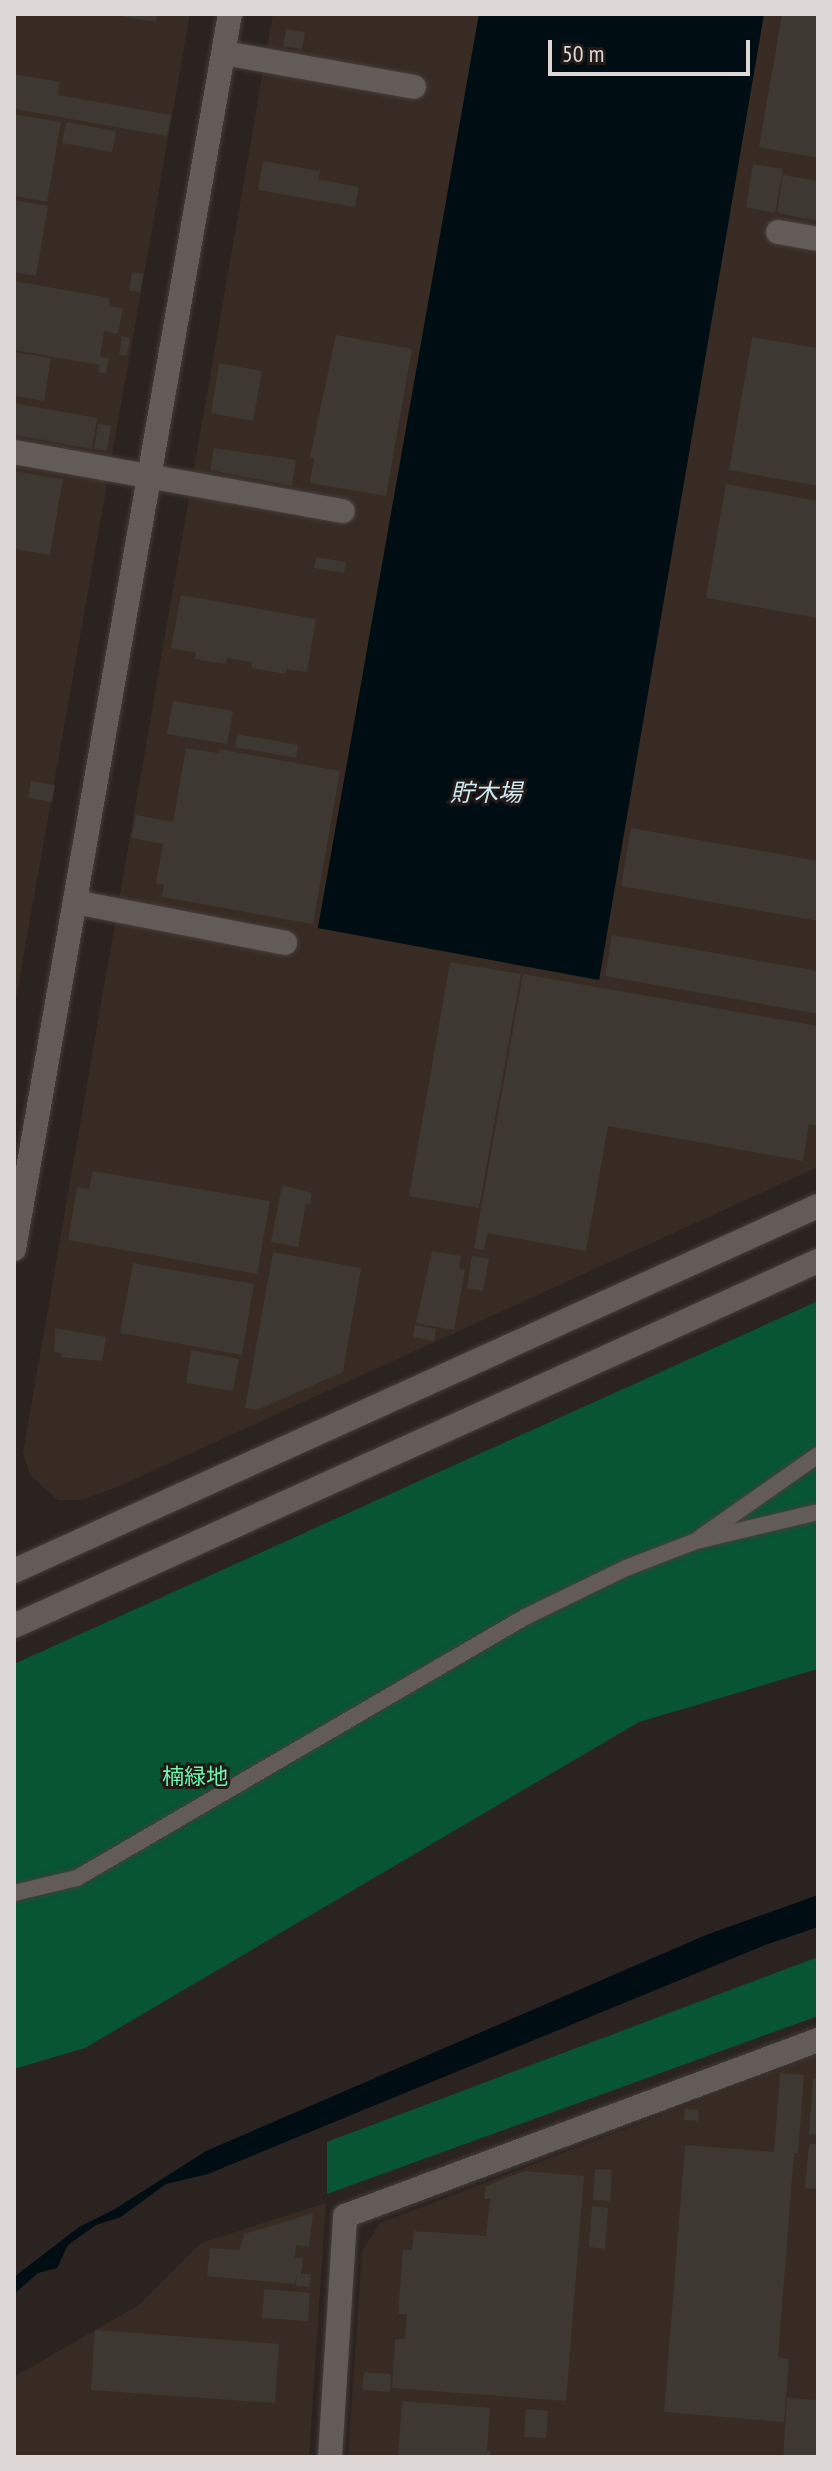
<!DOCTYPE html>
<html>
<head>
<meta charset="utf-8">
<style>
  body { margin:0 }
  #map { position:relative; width:832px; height:2471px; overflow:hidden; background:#2b2320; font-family:"PT Sans Narrow","Noto Sans JP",sans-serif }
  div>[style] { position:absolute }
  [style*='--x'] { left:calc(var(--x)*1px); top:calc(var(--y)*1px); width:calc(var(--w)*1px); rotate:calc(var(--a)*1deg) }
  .built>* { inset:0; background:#382b24 }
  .green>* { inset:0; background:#075533 }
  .water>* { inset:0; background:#000d12 }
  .building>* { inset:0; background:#3d3832 }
  .roads { filter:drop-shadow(0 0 2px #433e3a) drop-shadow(0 0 2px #433e3a) }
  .service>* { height:16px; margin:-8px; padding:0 8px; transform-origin:8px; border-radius:8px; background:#635b57 }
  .minor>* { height:24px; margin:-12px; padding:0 12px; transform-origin:12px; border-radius:12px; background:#635b57 }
  .tertiary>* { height:24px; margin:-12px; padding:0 12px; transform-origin:12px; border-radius:12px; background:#635b57 }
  span { translate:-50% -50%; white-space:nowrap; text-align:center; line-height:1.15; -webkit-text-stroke:6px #211a17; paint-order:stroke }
  .park-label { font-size:22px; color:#6df8ae }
  .water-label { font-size:24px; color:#ceeaf4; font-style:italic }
  .frame { position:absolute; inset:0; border:16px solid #ddd8d5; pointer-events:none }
  .scale { position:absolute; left:548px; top:40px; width:202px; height:36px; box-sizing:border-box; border:4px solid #ddd8d5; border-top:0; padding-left:10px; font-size:24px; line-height:28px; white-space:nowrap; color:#ddd8d5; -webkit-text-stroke:6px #211a17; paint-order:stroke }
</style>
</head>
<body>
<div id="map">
  <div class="built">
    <div style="clip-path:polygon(14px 14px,190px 14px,14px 1010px)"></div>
    <div style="clip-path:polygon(273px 14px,479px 14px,318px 928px,599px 979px,764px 14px,818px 14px,818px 1167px,117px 1487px,81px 1500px,58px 1500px,30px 1475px,23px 1453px)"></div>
    <div style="clip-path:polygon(818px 2055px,818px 2457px,348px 2457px,362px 2251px,380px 2223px)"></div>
    <div style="clip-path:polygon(326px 2203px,309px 2457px,14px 2457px,14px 2377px,139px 2305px,201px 2243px)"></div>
  </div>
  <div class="green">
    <div style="clip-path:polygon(818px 1301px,818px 1669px,639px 1722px,85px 2048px,14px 2069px,14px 1664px)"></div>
    <div style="clip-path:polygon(818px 1957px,818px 2016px,327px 2194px,327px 2142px)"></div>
  </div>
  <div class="water">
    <div style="clip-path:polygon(479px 14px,764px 14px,599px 980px,318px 928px)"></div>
    <div style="clip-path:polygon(818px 1895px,818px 1927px,765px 1945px,208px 2174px,166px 2184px,121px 2217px,96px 2225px,68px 2245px,57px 2268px,38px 2273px,14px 2294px,14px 2277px,79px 2227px,115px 2209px,206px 2151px,706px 1935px)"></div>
  </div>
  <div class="building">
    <div style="clip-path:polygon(109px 14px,157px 14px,156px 22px)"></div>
    <div style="clip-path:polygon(782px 14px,818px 14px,818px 158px,759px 147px)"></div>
    <div style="clip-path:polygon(286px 29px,305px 32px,302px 49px,283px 46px)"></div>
    <div style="clip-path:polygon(14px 74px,60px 82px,58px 95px,171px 115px,167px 136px,14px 109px)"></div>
    <div style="clip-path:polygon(14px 114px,61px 122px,47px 202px,14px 196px)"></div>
    <div style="clip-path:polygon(66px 122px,116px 131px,112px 152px,62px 143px)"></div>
    <div style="clip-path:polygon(263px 161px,320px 171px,318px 179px,359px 187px,355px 207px,258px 190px)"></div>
    <div style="clip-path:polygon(753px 164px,783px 169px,775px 213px,746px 207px)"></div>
    <div style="clip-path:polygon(783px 175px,818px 181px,818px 221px,777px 213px)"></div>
    <div style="clip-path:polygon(14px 200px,48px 206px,36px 276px,14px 272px)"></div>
    <div style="clip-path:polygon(132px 272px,143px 274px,140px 292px,129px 290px)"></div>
    <div style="clip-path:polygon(14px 281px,110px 298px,109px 306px,123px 308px,118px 334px,104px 331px,100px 357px,109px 358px,106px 374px,98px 372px,99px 365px,14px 350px)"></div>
    <div style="clip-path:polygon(336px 335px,412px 349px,386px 496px,310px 483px,314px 458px,310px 457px)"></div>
    <div style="clip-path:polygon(122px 336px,130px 338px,127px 356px,119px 355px)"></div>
    <div style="clip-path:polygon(752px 337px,818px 348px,818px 486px,729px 470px)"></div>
    <div style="clip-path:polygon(14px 352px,51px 358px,44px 401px,14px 396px)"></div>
    <div style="clip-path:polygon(219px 363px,262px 371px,253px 421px,211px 413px)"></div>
    <div style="clip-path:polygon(14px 403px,97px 418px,92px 449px,14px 435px)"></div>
    <div style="clip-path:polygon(98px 424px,111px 426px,107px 451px,94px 449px)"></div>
    <div style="clip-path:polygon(214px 448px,296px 460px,292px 486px,210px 470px)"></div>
    <div style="clip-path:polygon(14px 471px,63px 479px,50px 555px,14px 549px)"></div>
    <div style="clip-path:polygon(726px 484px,818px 501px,818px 618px,706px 598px)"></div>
    <div style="clip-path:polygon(316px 557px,346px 562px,344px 573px,314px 568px)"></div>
    <div style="clip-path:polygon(181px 595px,316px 619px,307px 672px,287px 669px,286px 674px,251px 668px,252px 662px,227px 658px,226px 664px,195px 659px,196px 653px,171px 648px)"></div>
    <div style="clip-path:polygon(173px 701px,233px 711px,227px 744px,167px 734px)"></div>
    <div style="clip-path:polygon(237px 734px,298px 745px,296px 758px,235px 747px)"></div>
    <div style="clip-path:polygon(186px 748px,218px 753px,219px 749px,340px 771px,313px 924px,162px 897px,164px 885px,156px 883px,163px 844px,131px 838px,136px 815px,173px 822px)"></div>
    <div style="clip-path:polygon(31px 781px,55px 785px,52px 802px,28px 798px)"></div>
    <div style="clip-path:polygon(631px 828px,818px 861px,818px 921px,621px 886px)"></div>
    <div style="clip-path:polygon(612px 935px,818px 971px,818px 1014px,605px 976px)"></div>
    <div style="clip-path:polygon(450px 962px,521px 974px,479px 1208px,409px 1196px)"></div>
    <div style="clip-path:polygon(523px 974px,818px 1026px,818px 1126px,809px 1124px,803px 1161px,608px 1126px,586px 1251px,487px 1233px,484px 1250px,474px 1248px)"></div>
    <div style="clip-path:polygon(93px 1171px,270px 1201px,257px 1274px,68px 1240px,77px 1187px,89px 1189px)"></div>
    <div style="clip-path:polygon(282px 1185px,312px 1193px,310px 1204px,306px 1203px,298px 1247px,271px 1242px)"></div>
    <div style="clip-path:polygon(432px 1251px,461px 1256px,459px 1269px,465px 1270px,454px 1330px,416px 1323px)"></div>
    <div style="clip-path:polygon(273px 1252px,361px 1268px,343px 1372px,257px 1410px,245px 1408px)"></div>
    <div style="clip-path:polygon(472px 1256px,489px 1259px,483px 1291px,467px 1288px)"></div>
    <div style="clip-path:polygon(133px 1263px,254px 1284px,242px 1355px,120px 1333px)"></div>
    <div style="clip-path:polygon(415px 1325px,436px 1329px,434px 1341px,413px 1337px)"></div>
    <div style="clip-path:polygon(55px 1328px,106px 1337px,102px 1361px,61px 1357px,62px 1353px,54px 1352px)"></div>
    <div style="clip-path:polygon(191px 1350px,239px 1359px,233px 1391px,186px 1383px)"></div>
    <div style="clip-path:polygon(780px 2073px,804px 2075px,798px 2153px,794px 2153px,778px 2358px,789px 2359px,784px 2422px,664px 2412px,685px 2145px,774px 2152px)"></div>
    <div style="clip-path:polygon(813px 2078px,818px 2078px,818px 2135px,809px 2134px)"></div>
    <div style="clip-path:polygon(685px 2109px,699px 2110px,698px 2121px,684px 2120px)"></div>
    <div style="clip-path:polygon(809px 2144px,818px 2144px,818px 2189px,805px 2188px)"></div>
    <div style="clip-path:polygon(595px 2169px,612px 2170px,610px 2201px,593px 2200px)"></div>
    <div style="clip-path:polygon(524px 2171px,584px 2176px,566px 2401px,392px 2388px,395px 2339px,405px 2339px,407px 2314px,398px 2314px,403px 2250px,412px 2250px,414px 2231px,486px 2236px,490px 2199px,484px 2199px,486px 2186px)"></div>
    <div style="clip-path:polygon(592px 2206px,608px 2208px,605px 2249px,589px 2247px)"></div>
    <div style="clip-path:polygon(313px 2213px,309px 2247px,296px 2245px,295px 2258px,303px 2258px,301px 2274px,311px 2274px,310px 2287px,296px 2286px,297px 2274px,295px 2284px,207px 2276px,210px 2248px,240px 2250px,244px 2234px)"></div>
    <div style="clip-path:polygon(264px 2289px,310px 2293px,308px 2321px,262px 2318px)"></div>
    <div style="clip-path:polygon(95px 2330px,279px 2344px,275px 2403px,91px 2390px)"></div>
    <div style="clip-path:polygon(364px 2372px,391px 2374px,390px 2392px,362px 2390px)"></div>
    <div style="clip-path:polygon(787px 2398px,818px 2400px,818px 2457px,783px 2457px)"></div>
    <div style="clip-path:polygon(402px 2401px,490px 2408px,487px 2451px,490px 2451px,490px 2457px,398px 2457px)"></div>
    <div style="clip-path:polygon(526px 2409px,548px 2411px,546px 2438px,524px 2437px)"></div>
  </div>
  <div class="roads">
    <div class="service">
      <div style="--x:701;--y:1537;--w:143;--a:-35"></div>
      <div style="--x:14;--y:1893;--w:65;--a:-13.4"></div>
      <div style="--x:77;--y:1878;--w:518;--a:-30.22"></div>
      <div style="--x:525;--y:1617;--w:112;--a:-25.9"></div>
      <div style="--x:626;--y:1568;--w:75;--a:-21.1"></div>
      <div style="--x:696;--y:1541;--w:125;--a:-13.4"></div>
    </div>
    <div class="minor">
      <div style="--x:224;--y:53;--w:193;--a:10.1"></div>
      <div style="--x:778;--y:232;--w:41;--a:9.9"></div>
      <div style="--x:14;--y:452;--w:334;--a:10.2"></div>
      <div style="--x:75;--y:902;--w:214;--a:11"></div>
    </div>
    <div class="tertiary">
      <div style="--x:14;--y:1249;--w:1254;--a:-80.08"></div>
      <div style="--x:14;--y:1571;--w:883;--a:-24.42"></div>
      <div style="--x:14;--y:1626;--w:883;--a:-24.42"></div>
      <div style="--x:330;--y:2457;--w:241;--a:-86.4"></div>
      <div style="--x:345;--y:2216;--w:505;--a:-20.41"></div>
    </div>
  </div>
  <div class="park-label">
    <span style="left:195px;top:1777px">楠緑地</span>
  </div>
  <div class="water-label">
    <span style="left:486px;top:793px">貯木場</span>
  </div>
  <div class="frame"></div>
  <div class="scale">50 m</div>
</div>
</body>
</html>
